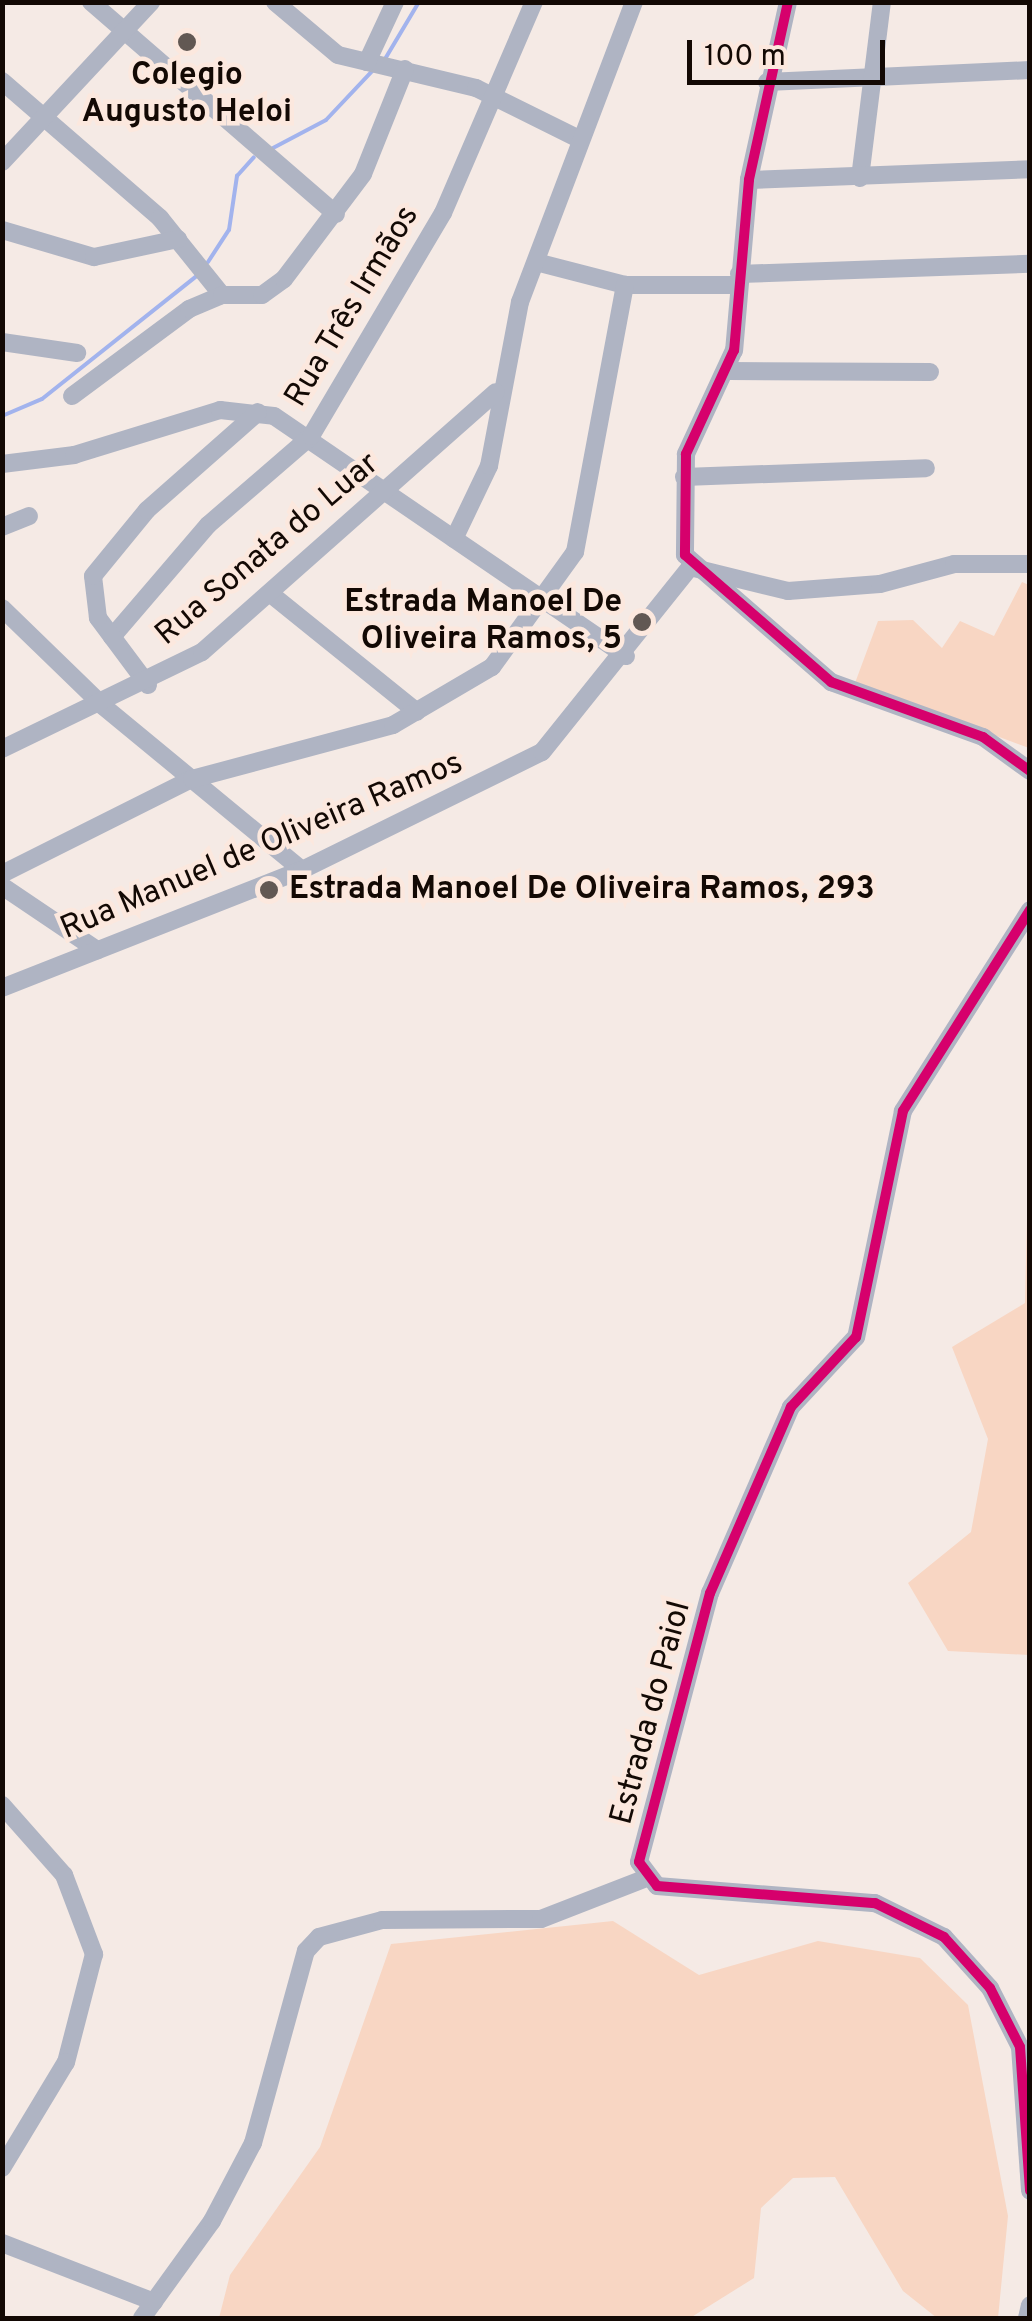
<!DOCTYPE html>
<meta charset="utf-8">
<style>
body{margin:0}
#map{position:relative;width:1032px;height:2321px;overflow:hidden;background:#f5eae5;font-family:Overpass,sans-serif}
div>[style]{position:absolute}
.green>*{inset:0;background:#f8d6c3}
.stream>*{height:4px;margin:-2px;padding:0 2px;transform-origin:2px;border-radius:2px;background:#a2b3ed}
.minor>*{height:18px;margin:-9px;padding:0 9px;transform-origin:9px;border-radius:9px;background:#afb4c3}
.cycleway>*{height:10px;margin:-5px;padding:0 5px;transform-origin:5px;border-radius:5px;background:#d6006c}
.dots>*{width:28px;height:28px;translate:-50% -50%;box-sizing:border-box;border:5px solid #fce8de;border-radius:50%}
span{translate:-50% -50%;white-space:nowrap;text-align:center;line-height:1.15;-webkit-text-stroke:9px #fce8de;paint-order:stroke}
.poi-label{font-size:32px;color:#130904;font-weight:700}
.right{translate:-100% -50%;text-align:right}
.left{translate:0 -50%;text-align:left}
.street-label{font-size:32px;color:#130904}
.frame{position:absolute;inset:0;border:5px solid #130904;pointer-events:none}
.scale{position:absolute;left:687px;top:40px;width:198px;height:45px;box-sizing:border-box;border:5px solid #130904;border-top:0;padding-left:12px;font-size:30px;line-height:35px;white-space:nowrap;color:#130904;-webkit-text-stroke:8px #fce8de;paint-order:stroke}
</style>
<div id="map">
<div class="green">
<div style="clip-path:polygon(1022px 582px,1029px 585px,1029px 748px,855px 683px,878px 621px,913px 620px,942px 648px,960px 621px,994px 636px)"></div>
<div style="clip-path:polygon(1029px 1133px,1029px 1655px,948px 1651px,908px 1583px,971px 1532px,988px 1439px,952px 1347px,1025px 1303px)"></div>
<div style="clip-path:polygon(613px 1921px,699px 1975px,818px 1941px,920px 1958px,968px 2005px,1008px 2216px,998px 2318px,937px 2318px,903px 2291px,835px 2177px,793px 2178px,761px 2208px,754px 2278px,690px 2318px,219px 2318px,230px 2275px,320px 2147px,391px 1944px)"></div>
</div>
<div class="stream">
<div style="left:385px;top:59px;width:66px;rotate:-59.2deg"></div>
<div style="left:273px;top:148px;width:60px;rotate:-27.8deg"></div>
<div style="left:326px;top:120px;width:70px;rotate:-46.7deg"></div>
<div style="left:208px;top:262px;width:38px;rotate:-57deg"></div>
<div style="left:229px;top:230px;width:55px;rotate:-81.6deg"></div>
<div style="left:237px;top:176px;width:25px;rotate:-48deg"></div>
<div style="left:2px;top:416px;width:43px;rotate:-23deg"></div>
<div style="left:42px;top:399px;width:201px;rotate:-38.5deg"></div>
</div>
<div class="minor">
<div style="left:91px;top:2px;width:324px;rotate:40.9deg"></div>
<div style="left:275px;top:2px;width:82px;rotate:40.1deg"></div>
<div style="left:338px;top:55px;width:142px;rotate:13.4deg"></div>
<div style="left:476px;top:88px;width:113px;rotate:26.3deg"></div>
<div style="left:788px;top:2px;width:182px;rotate:102.4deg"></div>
<div style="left:749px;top:180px;width:171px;rotate:95deg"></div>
<div style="left:734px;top:350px;width:115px;rotate:114.8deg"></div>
<div style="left:686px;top:454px;width:101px;rotate:90.6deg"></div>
<div style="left:685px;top:555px;width:194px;rotate:41deg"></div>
<div style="left:831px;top:682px;width:162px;rotate:19.9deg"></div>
<div style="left:983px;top:737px;width:58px;rotate:35.9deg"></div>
<div style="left:367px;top:62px;width:66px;rotate:-65deg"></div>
<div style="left:2px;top:81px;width:209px;rotate:40.9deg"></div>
<div style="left:160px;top:218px;width:99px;rotate:51.2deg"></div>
<div style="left:767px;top:82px;width:263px;rotate:-2.6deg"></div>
<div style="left:2px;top:162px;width:219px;rotate:-47deg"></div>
<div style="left:860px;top:178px;width:177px;rotate:-82.9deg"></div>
<div style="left:749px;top:180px;width:281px;rotate:-2.2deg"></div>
<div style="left:2px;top:230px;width:96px;rotate:16.4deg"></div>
<div style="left:94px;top:257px;width:86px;rotate:-12.1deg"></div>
<div style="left:536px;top:262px;width:92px;rotate:14.5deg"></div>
<div style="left:625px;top:285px;width:113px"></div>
<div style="left:739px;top:274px;width:291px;rotate:-2deg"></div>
<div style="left:2px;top:342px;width:76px;rotate:8.3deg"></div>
<div style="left:729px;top:371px;width:201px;rotate:0.3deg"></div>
<div style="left:72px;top:396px;width:146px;rotate:-36.6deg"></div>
<div style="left:189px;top:309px;width:36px;rotate:-23deg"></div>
<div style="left:222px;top:295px;width:40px"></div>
<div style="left:262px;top:295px;width:27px;rotate:-36deg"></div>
<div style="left:284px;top:279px;width:131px;rotate:-53deg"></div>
<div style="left:363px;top:174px;width:113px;rotate:-68.2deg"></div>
<div style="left:2px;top:464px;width:73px;rotate:-7.1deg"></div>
<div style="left:74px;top:455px;width:153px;rotate:-17.1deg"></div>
<div style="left:220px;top:410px;width:54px;rotate:6.3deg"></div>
<div style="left:274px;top:416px;width:426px;rotate:34.3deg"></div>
<div style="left:684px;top:477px;width:242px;rotate:-2.1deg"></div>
<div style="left:2px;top:527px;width:29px;rotate:-22deg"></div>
<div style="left:454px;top:539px;width:81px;rotate:-64.4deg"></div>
<div style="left:489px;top:466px;width:167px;rotate:-79.3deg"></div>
<div style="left:520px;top:302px;width:321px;rotate:-69.2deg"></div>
<div style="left:690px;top:567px;width:101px;rotate:13.8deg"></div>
<div style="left:788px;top:591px;width:92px;rotate:-4.4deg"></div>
<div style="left:880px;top:584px;width:77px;rotate:-15.1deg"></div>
<div style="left:954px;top:564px;width:76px"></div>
<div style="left:272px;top:595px;width:186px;rotate:38.9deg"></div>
<div style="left:2px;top:608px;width:141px;rotate:44.1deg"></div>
<div style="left:103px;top:706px;width:258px;rotate:39.5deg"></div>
<div style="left:112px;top:637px;width:148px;rotate:-49.4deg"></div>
<div style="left:208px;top:525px;width:136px;rotate:-40.8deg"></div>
<div style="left:311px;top:436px;width:259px;rotate:-59.4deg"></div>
<div style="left:443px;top:213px;width:230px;rotate:-66.7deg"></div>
<div style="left:148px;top:685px;width:84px;rotate:-126.7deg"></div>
<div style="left:98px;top:618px;width:42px;rotate:-96.8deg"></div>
<div style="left:93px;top:576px;width:85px;rotate:-50.7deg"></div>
<div style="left:147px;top:510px;width:148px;rotate:-41.4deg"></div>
<div style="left:2px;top:749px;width:222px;rotate:-25.9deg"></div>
<div style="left:202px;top:652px;width:392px;rotate:-41.5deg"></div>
<div style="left:2px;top:874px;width:212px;rotate:-26.6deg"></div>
<div style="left:192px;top:779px;width:208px;rotate:-15deg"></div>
<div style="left:393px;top:725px;width:115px;rotate:-30.4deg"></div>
<div style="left:492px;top:667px;width:142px;rotate:-54.2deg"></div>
<div style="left:575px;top:552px;width:272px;rotate:-79.4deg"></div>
<div style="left:2px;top:886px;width:115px;rotate:34deg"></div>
<div style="left:1030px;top:910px;width:238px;rotate:122.3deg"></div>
<div style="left:903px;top:1111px;width:231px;rotate:101.7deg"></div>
<div style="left:856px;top:1337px;width:96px;rotate:132.9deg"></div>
<div style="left:791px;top:1407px;width:203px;rotate:113.5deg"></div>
<div style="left:710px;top:1593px;width:278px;rotate:104.8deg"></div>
<div style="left:639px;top:1862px;width:30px;rotate:53deg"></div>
<div style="left:657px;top:1886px;width:219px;rotate:4.5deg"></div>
<div style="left:875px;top:1903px;width:77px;rotate:26.2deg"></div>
<div style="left:944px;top:1937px;width:69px;rotate:48deg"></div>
<div style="left:990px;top:1988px;width:66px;rotate:63deg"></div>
<div style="left:1020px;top:2047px;width:144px;rotate:86deg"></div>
<div style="left:2px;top:988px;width:322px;rotate:-21.5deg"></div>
<div style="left:302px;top:870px;width:267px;rotate:-26.2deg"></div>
<div style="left:542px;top:752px;width:237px;rotate:-51.3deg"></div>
<div style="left:2px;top:1805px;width:94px;rotate:48.5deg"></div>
<div style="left:64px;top:1875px;width:85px;rotate:69.2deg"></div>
<div style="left:94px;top:1954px;width:112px;rotate:104.5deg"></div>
<div style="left:66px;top:2062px;width:124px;rotate:121.1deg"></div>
<div style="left:2px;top:2243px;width:163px;rotate:21.2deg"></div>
<div style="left:142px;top:2318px;width:120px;rotate:-54.2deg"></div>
<div style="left:212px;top:2221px;width:88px;rotate:-62.3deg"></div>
<div style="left:253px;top:2143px;width:199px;rotate:-74.6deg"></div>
<div style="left:306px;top:1951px;width:19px;rotate:-47deg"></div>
<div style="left:319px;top:1937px;width:65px;rotate:-15.1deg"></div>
<div style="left:382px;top:1920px;width:159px;rotate:-0.4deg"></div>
<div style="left:541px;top:1919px;width:110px;rotate:-21.2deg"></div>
<div style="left:1027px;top:2318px;width:13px;rotate:-77deg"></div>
</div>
<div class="cycleway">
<div style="left:788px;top:2px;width:182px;rotate:102.4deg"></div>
<div style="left:749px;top:180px;width:171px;rotate:95deg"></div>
<div style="left:734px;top:350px;width:115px;rotate:114.8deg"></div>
<div style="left:686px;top:454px;width:101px;rotate:90.6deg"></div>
<div style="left:685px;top:555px;width:194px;rotate:41deg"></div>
<div style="left:831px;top:682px;width:162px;rotate:19.9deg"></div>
<div style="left:983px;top:737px;width:58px;rotate:35.9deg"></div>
<div style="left:1030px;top:910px;width:238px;rotate:122.3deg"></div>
<div style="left:903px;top:1111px;width:231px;rotate:101.7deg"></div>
<div style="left:856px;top:1337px;width:96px;rotate:132.9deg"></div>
<div style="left:791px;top:1407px;width:203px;rotate:113.5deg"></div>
<div style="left:710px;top:1593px;width:278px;rotate:104.8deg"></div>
<div style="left:639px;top:1862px;width:30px;rotate:53deg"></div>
<div style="left:657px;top:1886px;width:219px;rotate:4.5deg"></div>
<div style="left:875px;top:1903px;width:77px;rotate:26.2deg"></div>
<div style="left:944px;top:1937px;width:69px;rotate:48deg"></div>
<div style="left:990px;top:1988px;width:66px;rotate:63deg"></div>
<div style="left:1020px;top:2047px;width:144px;rotate:86deg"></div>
</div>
<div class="dots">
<div style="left:187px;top:42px;background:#625853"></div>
<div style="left:642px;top:622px;background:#625853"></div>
<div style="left:269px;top:890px;background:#625853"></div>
</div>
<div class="poi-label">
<span style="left:187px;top:95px">Colegio<br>Augusto Heloi</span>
<span class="right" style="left:622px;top:622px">Estrada Manoel De<br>Oliveira Ramos, 5</span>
<span class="left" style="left:289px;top:890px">Estrada Manoel De Oliveira Ramos, 293</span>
</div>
<div class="street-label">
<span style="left:353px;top:307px;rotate:-59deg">Rua Três Irmãos</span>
<span style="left:268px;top:550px;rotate:-40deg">Rua Sonata do Luar</span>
<span style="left:262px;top:847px;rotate:-23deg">Rua Manuel de Oliveira Ramos</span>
<span style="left:652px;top:1713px;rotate:-75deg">Estrada do Paiol</span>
</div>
<div class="frame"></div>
<div class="scale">100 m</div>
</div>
